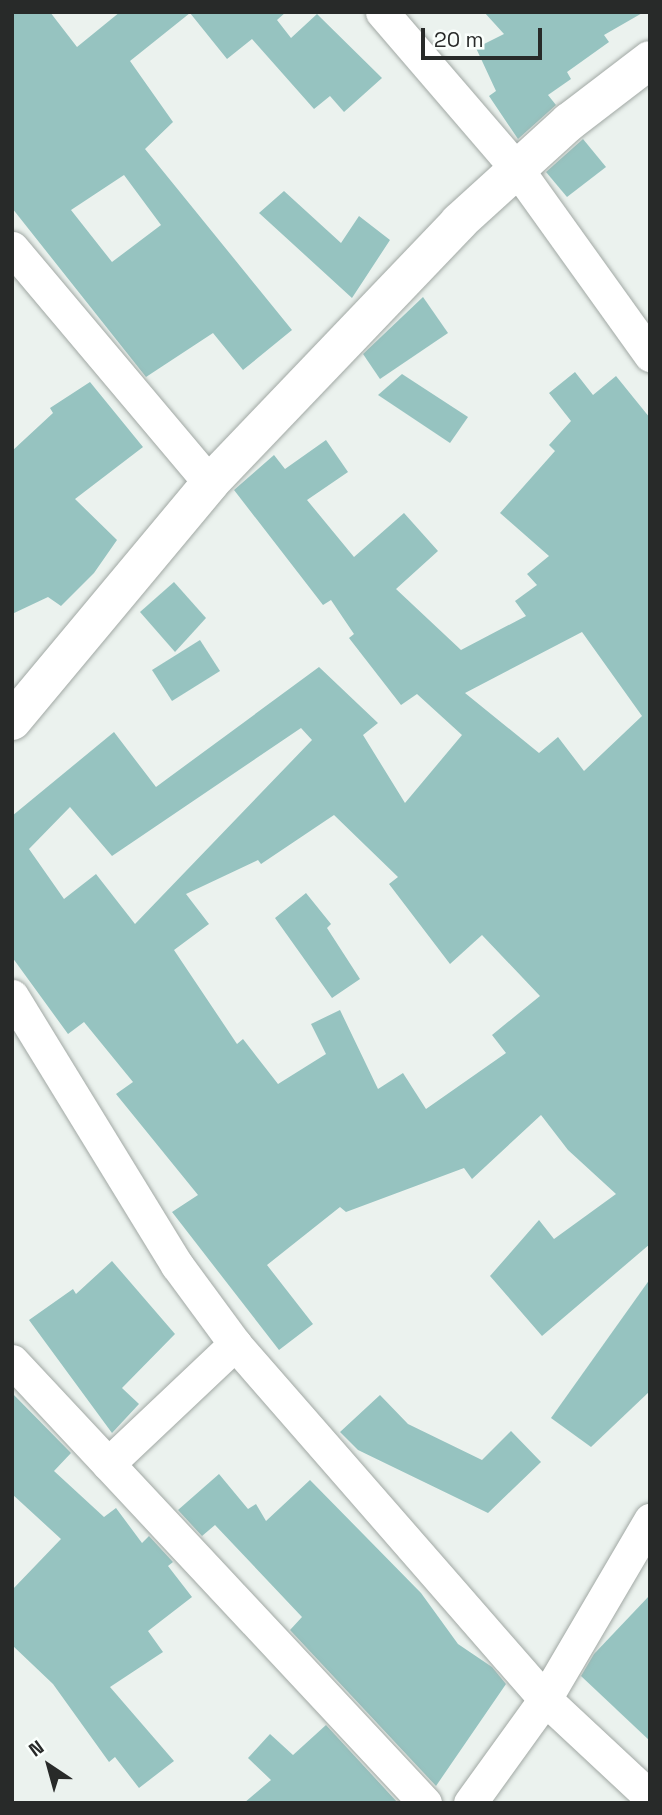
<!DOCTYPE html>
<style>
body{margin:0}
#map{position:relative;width:662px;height:1815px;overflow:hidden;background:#ebf2ee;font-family:"Space Grotesk",sans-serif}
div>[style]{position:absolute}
.building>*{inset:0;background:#96c3c0}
.roads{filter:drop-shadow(0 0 2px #a1a8a4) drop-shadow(0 0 2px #a1a8a4)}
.minor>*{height:33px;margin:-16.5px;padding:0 16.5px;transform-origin:16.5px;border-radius:16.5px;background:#fff}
.tertiary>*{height:38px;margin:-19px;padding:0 19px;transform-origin:19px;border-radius:19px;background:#fff}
span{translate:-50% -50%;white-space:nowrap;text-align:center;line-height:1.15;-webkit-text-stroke:5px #fafffc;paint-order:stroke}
.frame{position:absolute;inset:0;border:14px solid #282a29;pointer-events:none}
.north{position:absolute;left:14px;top:1731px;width:70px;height:70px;-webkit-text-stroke:5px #fafffc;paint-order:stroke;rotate:324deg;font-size:19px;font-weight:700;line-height:28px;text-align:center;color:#282a29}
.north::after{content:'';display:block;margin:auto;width:24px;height:32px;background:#282a29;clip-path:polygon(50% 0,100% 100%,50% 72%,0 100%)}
.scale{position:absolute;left:421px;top:28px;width:121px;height:32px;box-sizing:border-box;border:4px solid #282a29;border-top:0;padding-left:9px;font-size:21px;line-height:24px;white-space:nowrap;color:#282a29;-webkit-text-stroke:5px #fafffc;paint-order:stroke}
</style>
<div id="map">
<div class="building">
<div style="clip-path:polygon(evenodd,12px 12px,50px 12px,77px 47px,120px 12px,286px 12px,277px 20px,291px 38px,317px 14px,382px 78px,344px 112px,330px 96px,314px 109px,252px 39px,227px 59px,190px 13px,130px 61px,173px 122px,145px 149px,292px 330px,243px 370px,213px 333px,146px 377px,12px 208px,12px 12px,124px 175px,161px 225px,112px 262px,71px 210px,124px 175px)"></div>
<div style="clip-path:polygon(484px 12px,644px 12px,604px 35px,609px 42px,567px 72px,571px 79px,548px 95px,556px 105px,518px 139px,489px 96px,496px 91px,476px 48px,504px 34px)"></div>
<div style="clip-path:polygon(583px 139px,606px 167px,567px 197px,546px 172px)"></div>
<div style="clip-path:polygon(284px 191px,341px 243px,359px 216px,390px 240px,352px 298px,259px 213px)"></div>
<div style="clip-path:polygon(423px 297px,448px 333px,380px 379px,363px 354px)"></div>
<div style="clip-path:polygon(evenodd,575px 372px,593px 395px,616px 376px,650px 418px,650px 1244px,542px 1336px,490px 1276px,539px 1220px,554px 1239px,616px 1194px,568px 1150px,541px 1115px,472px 1179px,464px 1168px,346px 1212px,340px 1207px,267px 1265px,313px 1324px,279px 1350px,172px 1212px,198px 1195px,116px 1094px,133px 1082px,84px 1022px,68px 1034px,12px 957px,12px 816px,114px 732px,156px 787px,319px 667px,378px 723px,363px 735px,405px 803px,462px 735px,417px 694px,401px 705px,349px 638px,354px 634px,331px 600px,323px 605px,234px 490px,274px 455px,285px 469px,326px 440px,348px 472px,307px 500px,354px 557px,404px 513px,438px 551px,396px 589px,461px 650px,526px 616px,515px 601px,537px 585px,527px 574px,549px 556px,500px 513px,555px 451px,549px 445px,571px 421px,549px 393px,575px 372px,582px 632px,642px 716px,584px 771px,558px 737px,539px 753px,465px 693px,582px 632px,575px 372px,301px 728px,312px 740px,135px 924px,96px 874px,64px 899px,29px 849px,70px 807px,112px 856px,301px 728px,575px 372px,334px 815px,398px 877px,389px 884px,450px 964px,482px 935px,540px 996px,492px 1035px,506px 1053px,426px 1109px,403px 1073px,378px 1089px,340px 1010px,311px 1024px,326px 1054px,278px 1084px,243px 1039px,237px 1044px,174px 950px,209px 924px,186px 894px,258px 860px,261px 864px,334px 815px)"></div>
<div style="clip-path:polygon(402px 374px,468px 417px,450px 443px,378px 395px)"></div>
<div style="clip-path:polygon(90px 382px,143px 447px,75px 499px,117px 540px,94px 573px,61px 606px,48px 597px,12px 614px,12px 451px,53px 413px,50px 408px)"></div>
<div style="clip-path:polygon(174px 582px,206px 618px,175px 652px,140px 612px)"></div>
<div style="clip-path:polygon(200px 640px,220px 671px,172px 701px,152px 670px)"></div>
<div style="clip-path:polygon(306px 893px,331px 924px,327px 928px,360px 979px,332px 998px,275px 918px)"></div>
<div style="clip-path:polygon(112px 1261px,175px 1334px,122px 1388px,139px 1404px,112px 1433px,29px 1320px,73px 1289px,76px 1294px)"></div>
<div style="clip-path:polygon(650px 1279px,650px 1391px,591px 1447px,551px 1418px)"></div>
<div style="clip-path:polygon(12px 1393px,71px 1453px,54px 1471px,104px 1517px,116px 1508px,142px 1543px,149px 1536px,173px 1562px,168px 1566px,192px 1597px,148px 1631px,163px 1652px,110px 1687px,174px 1761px,139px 1788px,115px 1757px,109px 1762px,53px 1684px,12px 1645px,12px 1590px,61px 1539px,12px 1494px)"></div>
<div style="clip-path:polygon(380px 1395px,408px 1424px,482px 1460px,511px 1431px,541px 1462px,488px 1513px,358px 1450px,340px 1432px)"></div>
<div style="clip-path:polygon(219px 1474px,248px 1509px,256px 1504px,266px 1521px,310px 1480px,421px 1593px,458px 1644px,492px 1667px,506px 1684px,436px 1786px,290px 1630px,302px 1617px,215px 1525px,202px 1536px,178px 1510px)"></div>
<div style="clip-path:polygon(650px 1595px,650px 1741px,581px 1676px,594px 1654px)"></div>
<div style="clip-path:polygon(326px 1725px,398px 1803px,244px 1803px,271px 1780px,248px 1758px,270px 1734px,293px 1755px)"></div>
</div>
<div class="roads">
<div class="minor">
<div style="left:382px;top:12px;width:207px;rotate:49.3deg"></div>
<div style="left:517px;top:169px;width:229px;rotate:54.4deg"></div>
<div style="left:12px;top:248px;width:307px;rotate:49.9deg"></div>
<div style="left:12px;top:996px;width:316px;rotate:58.5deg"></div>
<div style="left:177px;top:1265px;width:98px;rotate:53.7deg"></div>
<div style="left:235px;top:1344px;width:471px;rotate:48.9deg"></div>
<div style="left:545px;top:1699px;width:144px;rotate:43deg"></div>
<div style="left:12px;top:1361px;width:605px;rotate:46.94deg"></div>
<div style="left:108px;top:1464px;width:175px;rotate:-43.4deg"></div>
<div style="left:470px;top:1803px;width:128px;rotate:-54.2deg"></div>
<div style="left:545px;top:1699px;width:208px;rotate:-59.6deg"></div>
</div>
<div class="tertiary">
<div style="left:12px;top:721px;width:310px;rotate:-50.2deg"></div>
<div style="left:210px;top:483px;width:361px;rotate:-46.3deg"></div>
<div style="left:459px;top:222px;width:149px;rotate:-42.3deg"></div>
<div style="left:569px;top:122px;width:102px;rotate:-37.4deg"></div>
</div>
</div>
<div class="frame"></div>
<div class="north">N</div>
<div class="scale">20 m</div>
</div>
